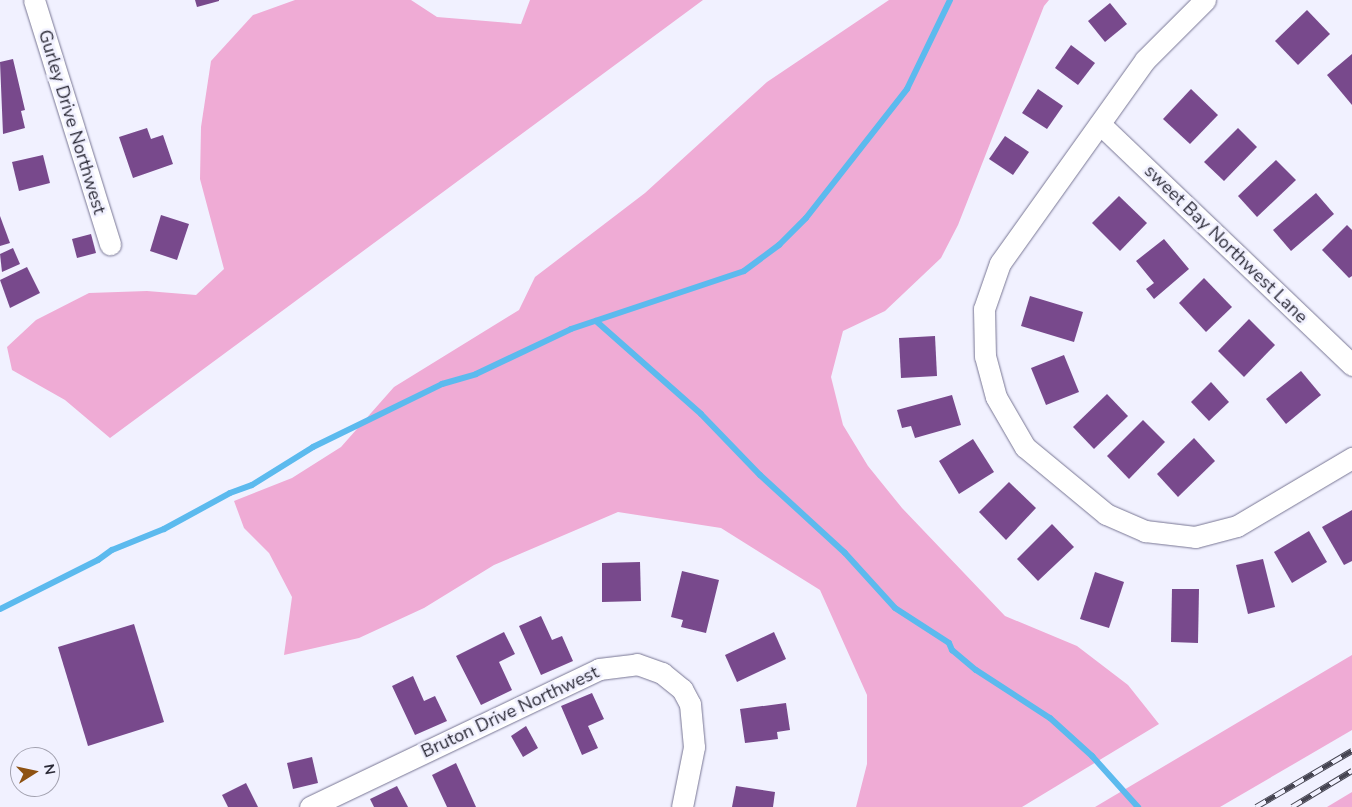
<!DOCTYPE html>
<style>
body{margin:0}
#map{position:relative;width:1352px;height:807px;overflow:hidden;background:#f1f1ff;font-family:"Nunito Sans",sans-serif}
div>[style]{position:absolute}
.green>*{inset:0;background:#efabd5}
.stream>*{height:6px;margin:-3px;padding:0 3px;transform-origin:3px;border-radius:3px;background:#5cbaee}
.building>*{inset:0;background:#78498c}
.roads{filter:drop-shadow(0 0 1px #787694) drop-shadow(0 0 1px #787694)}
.minor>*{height:21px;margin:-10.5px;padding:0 10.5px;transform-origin:10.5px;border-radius:10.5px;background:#fff}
.rail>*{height:5.5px;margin-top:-2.75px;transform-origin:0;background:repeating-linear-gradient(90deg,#f1f1ff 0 11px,#454451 0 22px);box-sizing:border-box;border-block:1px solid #454451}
span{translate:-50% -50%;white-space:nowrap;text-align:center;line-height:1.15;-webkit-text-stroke:5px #f1f1ff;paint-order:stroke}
.street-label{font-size:18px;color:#2b2a37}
.north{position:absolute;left:10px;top:747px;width:50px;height:50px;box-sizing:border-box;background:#f1f1ff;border:1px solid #a2a1af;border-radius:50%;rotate:80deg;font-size:14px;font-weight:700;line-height:20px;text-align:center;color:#2b2a37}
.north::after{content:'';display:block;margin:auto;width:18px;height:22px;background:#8e5212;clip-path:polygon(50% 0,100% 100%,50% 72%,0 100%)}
</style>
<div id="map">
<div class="green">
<div style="clip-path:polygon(295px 0,411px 0,437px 17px,521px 24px,530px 0,703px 0,110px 438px,65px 400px,12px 370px,7px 347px,36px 320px,89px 293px,147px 291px,196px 295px,224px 269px,200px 179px,201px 127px,211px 61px,253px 15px)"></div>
<div style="clip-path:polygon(889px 0,1049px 0,1044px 6px,958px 225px,941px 258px,885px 311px,843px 331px,831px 377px,843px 425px,868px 466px,902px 508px,1005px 616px,1077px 646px,1128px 685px,1159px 724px,1022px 807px,856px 807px,867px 764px,867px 695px,820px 590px,721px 528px,618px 512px,494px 565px,424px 608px,359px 638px,284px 655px,292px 597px,269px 553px,244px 528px,234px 501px,292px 478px,341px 447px,394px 387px,519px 310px,535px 277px,645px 193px,767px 82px)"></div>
<div style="clip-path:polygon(1352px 655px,1352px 730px,1220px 807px,1095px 807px)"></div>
<div style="clip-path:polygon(1352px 792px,1352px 807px,1327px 807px)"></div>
</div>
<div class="stream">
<div style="left:596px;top:321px;width:140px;rotate:41.5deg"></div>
<div style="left:701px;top:414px;width:85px;rotate:46deg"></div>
<div style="left:760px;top:475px;width:115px;rotate:42.5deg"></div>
<div style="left:845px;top:553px;width:74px;rotate:47.7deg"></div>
<div style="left:895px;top:608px;width:64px;rotate:32.9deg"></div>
<div style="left:949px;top:643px;width:8px;rotate:67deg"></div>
<div style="left:952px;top:650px;width:31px;rotate:40deg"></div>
<div style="left:976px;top:670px;width:88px;rotate:33deg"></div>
<div style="left:1050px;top:718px;width:57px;rotate:42.1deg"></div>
<div style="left:1092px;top:756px;width:69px;rotate:48deg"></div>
<div style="left:0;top:609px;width:110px;rotate:-26.6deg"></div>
<div style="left:98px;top:560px;width:17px;rotate:-36deg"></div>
<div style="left:112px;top:550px;width:56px;rotate:-22deg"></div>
<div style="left:164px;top:529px;width:75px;rotate:-28.6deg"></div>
<div style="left:230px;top:493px;width:23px;rotate:-20deg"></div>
<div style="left:252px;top:485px;width:72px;rotate:-31.9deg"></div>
<div style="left:313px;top:447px;width:144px;rotate:-26deg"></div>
<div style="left:442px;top:384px;width:35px;rotate:-16deg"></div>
<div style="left:476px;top:374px;width:105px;rotate:-25.3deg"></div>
<div style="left:571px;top:329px;width:182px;rotate:-18.5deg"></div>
<div style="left:744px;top:271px;width:44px;rotate:-36.6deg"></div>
<div style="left:779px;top:245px;width:38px;rotate:-45deg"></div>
<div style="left:806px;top:218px;width:164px;rotate:-51.9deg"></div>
<div style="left:907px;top:89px;width:99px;rotate:-64.2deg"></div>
</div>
<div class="building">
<div style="clip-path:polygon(195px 0,219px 0,219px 1px,197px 7px)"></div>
<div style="clip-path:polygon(1110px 3px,1127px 24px,1105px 42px,1088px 21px)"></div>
<div style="clip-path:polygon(1307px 10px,1330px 34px,1298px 65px,1275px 41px)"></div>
<div style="clip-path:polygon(1071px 45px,1095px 63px,1078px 85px,1055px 68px)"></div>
<div style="clip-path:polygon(1352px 54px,1352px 105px,1327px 75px)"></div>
<div style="clip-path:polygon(13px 59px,25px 110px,21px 111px,25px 128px,3px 134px,0 62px)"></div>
<div style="clip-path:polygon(1038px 89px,1063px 106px,1047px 129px,1022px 113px)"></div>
<div style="clip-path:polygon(1191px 89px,1218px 115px,1190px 144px,1163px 119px)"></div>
<div style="clip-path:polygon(147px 128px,151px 139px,163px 135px,173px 164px,133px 178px,119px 137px)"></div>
<div style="clip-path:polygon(1238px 128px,1257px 147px,1224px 181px,1204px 162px)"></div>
<div style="clip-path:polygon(1005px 136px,1029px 152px,1013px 175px,989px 159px)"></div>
<div style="clip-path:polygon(43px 155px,50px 183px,19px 191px,12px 162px)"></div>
<div style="clip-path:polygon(1276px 160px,1296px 180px,1257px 217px,1238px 196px)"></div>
<div style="clip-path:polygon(1316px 193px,1334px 214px,1291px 251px,1273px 230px)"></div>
<div style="clip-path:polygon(1119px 196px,1147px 223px,1120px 251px,1092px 223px)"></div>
<div style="clip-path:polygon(161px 215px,189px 224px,177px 260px,150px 251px)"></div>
<div style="clip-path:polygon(0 216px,10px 243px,0 246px)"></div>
<div style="clip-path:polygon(1347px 225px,1352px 230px,1352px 276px,1349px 278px,1322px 250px)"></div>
<div style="clip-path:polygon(91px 234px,96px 253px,77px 258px,72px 239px)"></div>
<div style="clip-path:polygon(1164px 239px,1189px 269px,1154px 299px,1146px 289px,1154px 283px,1136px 261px)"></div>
<div style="clip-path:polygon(13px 248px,20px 264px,2px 272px,0 254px)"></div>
<div style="clip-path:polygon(27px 267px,40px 293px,10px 308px,0 280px)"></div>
<div style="clip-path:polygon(1204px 278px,1232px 307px,1206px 332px,1179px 303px)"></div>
<div style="clip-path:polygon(1030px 296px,1083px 312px,1074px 342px,1021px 326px)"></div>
<div style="clip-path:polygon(1249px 319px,1275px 345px,1244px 377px,1218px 351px)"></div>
<div style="clip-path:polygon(935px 336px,937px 376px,901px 378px,899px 338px)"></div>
<div style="clip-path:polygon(1064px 355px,1079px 392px,1046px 405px,1031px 368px)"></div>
<div style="clip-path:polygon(1301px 371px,1321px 395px,1286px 424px,1266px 399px)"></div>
<div style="clip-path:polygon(1211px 382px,1229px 402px,1209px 421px,1191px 402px)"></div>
<div style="clip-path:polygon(1107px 394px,1128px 416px,1094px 449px,1073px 427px)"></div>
<div style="clip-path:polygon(952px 395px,961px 425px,915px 438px,911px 426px,902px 428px,897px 410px)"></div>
<div style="clip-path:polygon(1143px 420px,1165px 442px,1129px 479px,1107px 456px)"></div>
<div style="clip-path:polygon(1194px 438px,1215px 461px,1178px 497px,1157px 474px)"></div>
<div style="clip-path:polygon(973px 439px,994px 472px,959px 494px,939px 461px)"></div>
<div style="clip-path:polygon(1009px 482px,1036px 508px,1006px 540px,979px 512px)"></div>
<div style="clip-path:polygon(1352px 510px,1352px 561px,1344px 565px,1322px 527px)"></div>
<div style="clip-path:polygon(1052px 524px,1074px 547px,1038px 581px,1017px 559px)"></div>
<div style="clip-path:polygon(1309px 531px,1327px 562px,1292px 583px,1274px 552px)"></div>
<div style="clip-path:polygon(1263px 559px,1275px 607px,1248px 614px,1236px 565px)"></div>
<div style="clip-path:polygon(640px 562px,641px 601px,602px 602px,602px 563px)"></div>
<div style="clip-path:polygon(682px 571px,719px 580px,706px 633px,681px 627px,683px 620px,671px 617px)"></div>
<div style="clip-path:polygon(1095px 572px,1124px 582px,1109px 628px,1080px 619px)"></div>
<div style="clip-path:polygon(1172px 589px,1199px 589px,1198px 643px,1171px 642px)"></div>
<div style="clip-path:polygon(541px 616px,552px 640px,562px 636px,573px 661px,541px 675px,519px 626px)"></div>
<div style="clip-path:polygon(134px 624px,164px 722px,88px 746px,58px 647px)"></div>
<div style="clip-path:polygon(504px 632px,515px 654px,499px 662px,512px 690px,481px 705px,456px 656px)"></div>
<div style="clip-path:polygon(774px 632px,786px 659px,737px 682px,725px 655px)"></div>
<div style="clip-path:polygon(413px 676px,424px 701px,435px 696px,447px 721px,415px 735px,392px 686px)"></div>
<div style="clip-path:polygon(592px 693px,604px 719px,588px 726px,598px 748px,582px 755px,561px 706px)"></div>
<div style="clip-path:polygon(786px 703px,790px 730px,777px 732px,778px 739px,745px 743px,740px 709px)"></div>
<div style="clip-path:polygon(526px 726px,538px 748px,523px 757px,511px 736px)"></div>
<div style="clip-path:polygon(312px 757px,318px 783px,293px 789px,287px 763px)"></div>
<div style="clip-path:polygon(456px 763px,476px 807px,447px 807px,432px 775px)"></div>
<div style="clip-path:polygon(246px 783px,258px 807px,228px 807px,222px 795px)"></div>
<div style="clip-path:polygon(397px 786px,408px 807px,374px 807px,370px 799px)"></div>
<div style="clip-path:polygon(736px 786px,775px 792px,773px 807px,732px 807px)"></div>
</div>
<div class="roads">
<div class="minor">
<div style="left:34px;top:0;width:256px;rotate:72.7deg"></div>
<div style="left:1205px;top:0;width:85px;rotate:135deg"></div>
<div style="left:1145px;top:60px;width:249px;rotate:125.5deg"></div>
<div style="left:1000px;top:263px;width:49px;rotate:109.2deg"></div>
<div style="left:984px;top:309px;width:47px;rotate:88.8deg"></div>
<div style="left:985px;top:356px;width:42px;rotate:75deg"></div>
<div style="left:996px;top:397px;width:58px;rotate:59.9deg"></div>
<div style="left:1025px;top:447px;width:105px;rotate:39.6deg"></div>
<div style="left:1106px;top:514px;width:43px;rotate:23.6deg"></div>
<div style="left:1145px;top:531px;width:50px;rotate:6.8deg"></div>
<div style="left:1195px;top:537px;width:43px;rotate:-14.7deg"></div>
<div style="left:1237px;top:526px;width:134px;rotate:-30.6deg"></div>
<div style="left:1100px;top:124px;width:349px;rotate:43.7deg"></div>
<div style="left:310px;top:807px;width:320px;rotate:-25.5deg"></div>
<div style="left:599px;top:669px;width:38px;rotate:-7deg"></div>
<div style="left:637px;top:664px;width:27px;rotate:20deg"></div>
<div style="left:662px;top:673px;width:26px;rotate:39deg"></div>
<div style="left:682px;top:689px;width:17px;rotate:62deg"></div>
<div style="left:690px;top:704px;width:43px;rotate:84.7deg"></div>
<div style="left:694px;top:747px;width:61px;rotate:101.3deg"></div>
</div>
</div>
<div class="rail">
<div style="left:1256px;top:807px;width:111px;rotate:-30.3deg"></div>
<div style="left:1292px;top:807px;width:70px;rotate:-31deg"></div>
</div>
<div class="street-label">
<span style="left:72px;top:122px;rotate:73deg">Gurley Drive Northwest</span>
<span style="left:1226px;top:244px;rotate:44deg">sweet Bay Northwest Lane</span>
<span style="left:510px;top:712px;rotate:-25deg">Bruton Drive Northwest</span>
</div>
<div class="north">N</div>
</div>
